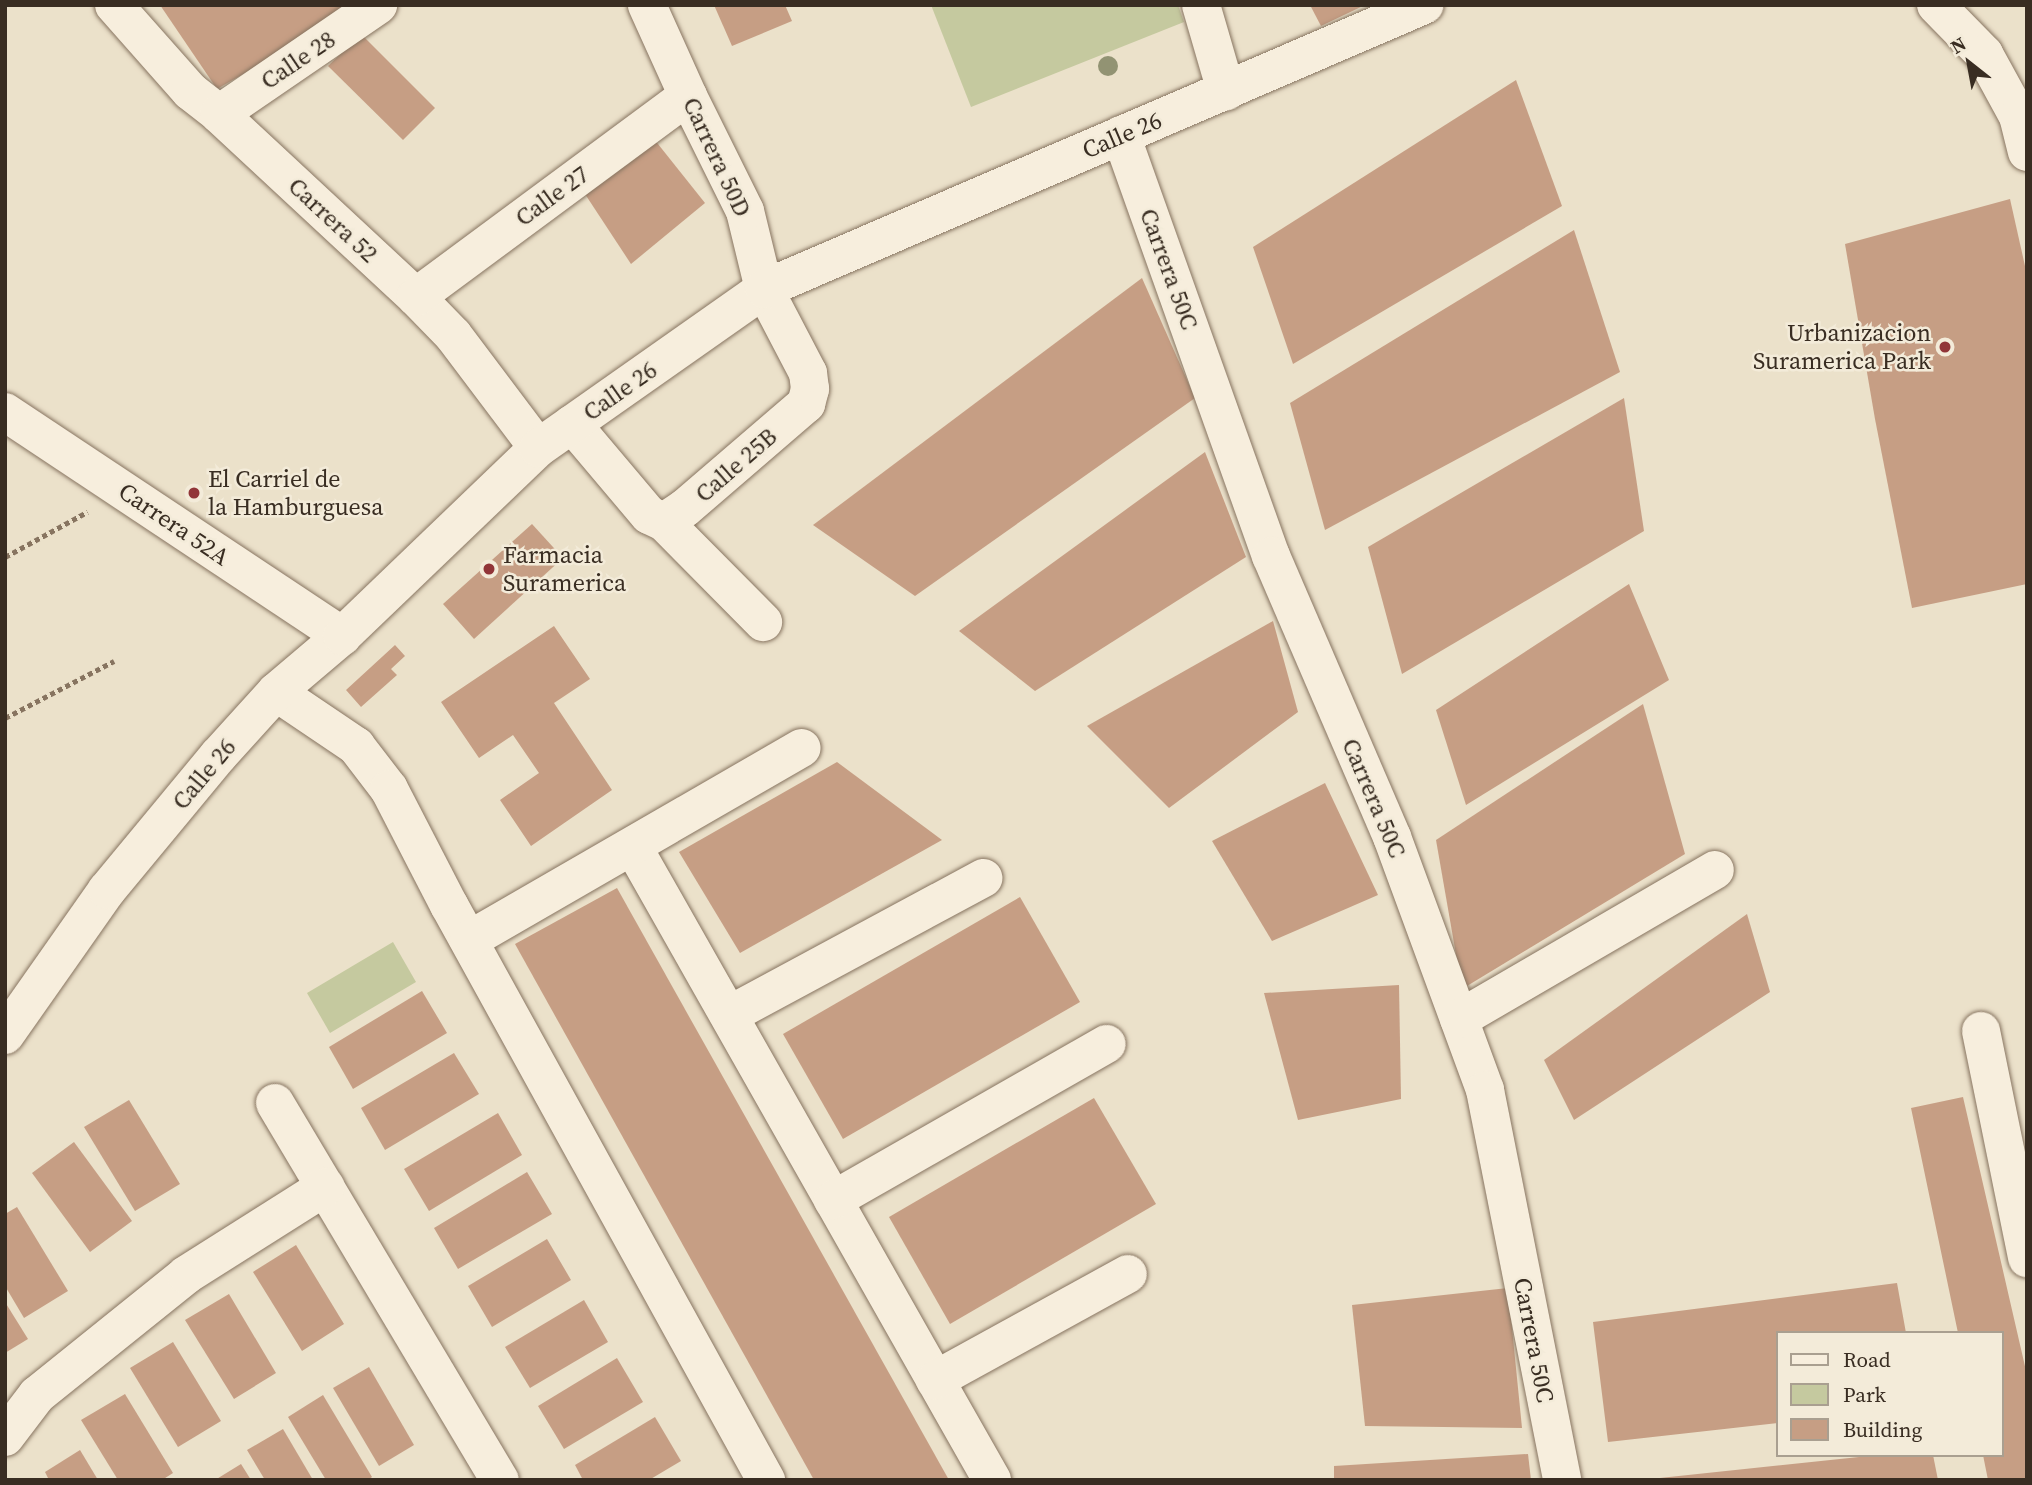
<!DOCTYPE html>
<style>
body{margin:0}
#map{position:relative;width:2032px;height:1485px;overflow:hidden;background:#ebe1ca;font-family:"Source Serif 4",serif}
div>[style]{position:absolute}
.green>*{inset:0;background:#c5c99f}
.building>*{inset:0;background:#c69e84}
.path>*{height:4.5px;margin-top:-2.25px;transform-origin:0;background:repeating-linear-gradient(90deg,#877460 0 5px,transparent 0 8.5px)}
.roads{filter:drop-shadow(0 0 2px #877460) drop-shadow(0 0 2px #877460)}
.minor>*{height:38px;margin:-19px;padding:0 19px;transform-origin:19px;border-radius:19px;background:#f7eedd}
.trees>*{width:20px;height:20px;margin:-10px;border-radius:50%;background:#929373}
.dots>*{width:19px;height:19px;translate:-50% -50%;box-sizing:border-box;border:4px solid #f3ebd9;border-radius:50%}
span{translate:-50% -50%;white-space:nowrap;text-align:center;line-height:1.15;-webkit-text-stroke:5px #f3ebd9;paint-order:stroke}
.street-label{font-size:24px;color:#392d22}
.poi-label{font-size:24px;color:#392d22}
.right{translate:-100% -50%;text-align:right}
.left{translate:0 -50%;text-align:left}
.frame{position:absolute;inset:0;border:7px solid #392d22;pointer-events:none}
.legend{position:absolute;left:1776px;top:1331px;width:228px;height:126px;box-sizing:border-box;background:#f3ebd9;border:2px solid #a99f90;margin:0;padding:9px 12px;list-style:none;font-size:21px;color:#392d22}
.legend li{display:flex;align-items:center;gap:14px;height:35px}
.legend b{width:35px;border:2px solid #a99f90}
.north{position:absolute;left:1934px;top:28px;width:70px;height:70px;-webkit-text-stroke:5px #f3ebd9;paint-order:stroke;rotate:329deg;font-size:19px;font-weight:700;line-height:28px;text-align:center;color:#392d22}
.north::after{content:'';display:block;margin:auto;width:24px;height:32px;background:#392d22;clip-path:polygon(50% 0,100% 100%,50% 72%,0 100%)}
</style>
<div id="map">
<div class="green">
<div style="clip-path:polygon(931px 5px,1178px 5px,1184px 22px,971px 107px)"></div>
<div style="clip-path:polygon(393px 942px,416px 982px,330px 1033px,307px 993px)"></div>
</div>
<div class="building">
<div style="clip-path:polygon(160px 5px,356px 5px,358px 9px,217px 89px)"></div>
<div style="clip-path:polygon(714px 5px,785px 5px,792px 21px,732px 46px)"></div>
<div style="clip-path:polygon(1310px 5px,1365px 5px,1321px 26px)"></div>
<div style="clip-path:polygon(361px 34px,435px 108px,403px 140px,328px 66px)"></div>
<div style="clip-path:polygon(1516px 80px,1562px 206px,1293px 364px,1253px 247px)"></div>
<div style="clip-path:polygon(654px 139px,705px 203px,631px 264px,583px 191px)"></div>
<div style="clip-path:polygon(2010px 199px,2027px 275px,2027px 584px,1912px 608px,1875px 419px,1845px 244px)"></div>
<div style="clip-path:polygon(1574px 230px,1620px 372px,1325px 530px,1290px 403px)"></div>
<div style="clip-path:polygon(1142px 278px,1195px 398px,915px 596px,813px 525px)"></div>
<div style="clip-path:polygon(1624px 398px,1644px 531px,1402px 674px,1368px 547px)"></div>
<div style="clip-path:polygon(1205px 452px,1246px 557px,1035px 691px,959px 631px)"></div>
<div style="clip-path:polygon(532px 524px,563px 558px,474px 639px,443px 604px)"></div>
<div style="clip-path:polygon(1629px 584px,1669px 680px,1466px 805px,1436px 710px)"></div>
<div style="clip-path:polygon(1273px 621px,1298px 712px,1169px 808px,1087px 726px)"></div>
<div style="clip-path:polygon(554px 626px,590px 679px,554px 703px,612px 790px,531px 846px,500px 800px,539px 773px,513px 735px,479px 758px,441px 702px)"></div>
<div style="clip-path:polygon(395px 645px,405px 656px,391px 669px,397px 675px,361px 707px,346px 690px)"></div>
<div style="clip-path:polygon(1643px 704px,1685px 854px,1462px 989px,1436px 840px)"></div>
<div style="clip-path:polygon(837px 762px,942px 840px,740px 953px,679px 852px)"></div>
<div style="clip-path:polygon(1325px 783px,1378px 895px,1272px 941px,1212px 841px)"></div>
<div style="clip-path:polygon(617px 888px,949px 1480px,814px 1480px,515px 944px)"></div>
<div style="clip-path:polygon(1020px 897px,1080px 1002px,843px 1139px,783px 1034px)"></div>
<div style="clip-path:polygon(1747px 914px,1770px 992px,1574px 1120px,1544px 1060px)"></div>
<div style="clip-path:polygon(1399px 985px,1401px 1099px,1298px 1120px,1264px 993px)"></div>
<div style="clip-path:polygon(422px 991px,447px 1033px,353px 1089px,329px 1047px)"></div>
<div style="clip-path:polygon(454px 1053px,479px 1094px,385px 1150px,361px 1108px)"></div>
<div style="clip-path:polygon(1963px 1097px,2027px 1375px,2027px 1480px,1988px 1480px,1983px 1455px,2002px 1455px,2002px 1333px,1958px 1333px,1911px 1108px)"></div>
<div style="clip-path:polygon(1094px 1098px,1156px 1204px,950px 1324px,889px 1217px)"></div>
<div style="clip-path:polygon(129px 1100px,180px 1184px,135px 1211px,84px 1127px)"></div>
<div style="clip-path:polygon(498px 1113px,522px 1155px,429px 1211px,404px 1169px)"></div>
<div style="clip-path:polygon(74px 1142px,132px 1221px,90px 1252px,32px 1173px)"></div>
<div style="clip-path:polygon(527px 1172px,552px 1214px,458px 1269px,434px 1228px)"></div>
<div style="clip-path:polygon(17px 1207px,68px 1291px,24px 1318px,5px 1286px,5px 1214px)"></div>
<div style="clip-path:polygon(547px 1239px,571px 1280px,492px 1327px,468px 1286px)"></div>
<div style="clip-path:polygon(296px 1245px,344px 1324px,302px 1351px,253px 1272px)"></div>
<div style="clip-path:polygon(1897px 1283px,1906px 1333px,1778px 1333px,1778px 1423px,1608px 1442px,1593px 1322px)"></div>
<div style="clip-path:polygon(1508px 1288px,1522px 1428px,1365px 1426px,1352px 1305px)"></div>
<div style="clip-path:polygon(229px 1294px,276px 1373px,234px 1399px,185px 1320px)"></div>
<div style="clip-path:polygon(584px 1300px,608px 1342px,530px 1388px,505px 1347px)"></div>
<div style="clip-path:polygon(5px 1302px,28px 1339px,5px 1353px)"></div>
<div style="clip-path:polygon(173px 1342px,221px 1421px,178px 1447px,130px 1368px)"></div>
<div style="clip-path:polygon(617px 1358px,643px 1402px,564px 1449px,538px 1406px)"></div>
<div style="clip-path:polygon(369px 1367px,414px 1445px,379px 1466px,333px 1388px)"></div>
<div style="clip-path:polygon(125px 1394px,173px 1473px,162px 1480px,118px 1480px,81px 1420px)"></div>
<div style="clip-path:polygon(323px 1395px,372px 1477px,368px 1480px,326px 1480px,288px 1417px)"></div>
<div style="clip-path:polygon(655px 1417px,681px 1461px,649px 1480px,583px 1480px,575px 1465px)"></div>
<div style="clip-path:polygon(283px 1429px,313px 1480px,265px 1480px,247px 1450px)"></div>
<div style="clip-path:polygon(80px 1450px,98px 1480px,49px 1480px,45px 1472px)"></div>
<div style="clip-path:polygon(1528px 1454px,1531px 1480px,1334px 1480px,1334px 1466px)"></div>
<div style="clip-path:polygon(1878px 1455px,1933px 1455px,1938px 1480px,1641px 1480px)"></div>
<div style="clip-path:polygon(241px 1464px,251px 1480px,215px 1480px)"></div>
</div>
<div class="path">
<div style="left:5px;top:557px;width:94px;rotate:-28.8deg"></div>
<div style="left:5px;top:718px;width:123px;rotate:-27.6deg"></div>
</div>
<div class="roads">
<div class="minor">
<div style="left:114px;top:5px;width:115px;rotate:48.5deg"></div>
<div style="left:190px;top:91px;width:37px;rotate:38deg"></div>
<div style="left:219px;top:114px;width:269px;rotate:42.9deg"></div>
<div style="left:416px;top:297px;width:53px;rotate:45.8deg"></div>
<div style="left:453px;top:335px;width:141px;rotate:53deg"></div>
<div style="left:1201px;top:5px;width:90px;rotate:73.8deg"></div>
<div style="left:1936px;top:5px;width:69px;rotate:45.6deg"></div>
<div style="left:1984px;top:54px;width:71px;rotate:61.3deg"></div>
<div style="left:2018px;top:116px;width:37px;rotate:76deg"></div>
<div style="left:219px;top:114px;width:193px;rotate:-34.4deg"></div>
<div style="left:1121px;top:135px;width:447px;rotate:70.4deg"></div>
<div style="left:1271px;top:556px;width:306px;rotate:66.7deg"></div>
<div style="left:1392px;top:837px;width:270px;rotate:69.8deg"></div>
<div style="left:1485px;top:1090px;width:398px;rotate:78.8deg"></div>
<div style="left:416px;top:297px;width:338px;rotate:-36.5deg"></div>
<div style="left:5px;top:412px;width:405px;rotate:33.6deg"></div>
<div style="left:572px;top:424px;width:119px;rotate:49.8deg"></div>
<div style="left:649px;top:515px;width:17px;rotate:25deg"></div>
<div style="left:664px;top:522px;width:25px;rotate:-34deg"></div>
<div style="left:685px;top:508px;width:160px;rotate:-40.7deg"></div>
<div style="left:806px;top:404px;width:16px;rotate:-75deg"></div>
<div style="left:810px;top:389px;width:16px;rotate:-97deg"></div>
<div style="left:808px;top:373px;width:95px;rotate:-117.6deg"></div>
<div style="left:764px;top:289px;width:80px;rotate:-103.7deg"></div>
<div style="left:745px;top:211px;width:128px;rotate:-116.4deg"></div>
<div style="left:688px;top:96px;width:100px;rotate:-114.3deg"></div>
<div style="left:664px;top:522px;width:141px;rotate:45.3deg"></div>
<div style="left:276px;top:692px;width:97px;rotate:34deg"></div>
<div style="left:356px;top:746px;width:54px;rotate:52.5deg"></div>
<div style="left:389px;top:789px;width:131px;rotate:62.7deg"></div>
<div style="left:449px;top:905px;width:657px;rotate:61.13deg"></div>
<div style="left:633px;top:847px;width:728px;rotate:60.44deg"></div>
<div style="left:469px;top:940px;width:384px;rotate:-30deg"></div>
<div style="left:729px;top:1015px;width:289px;rotate:-28.3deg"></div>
<div style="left:1459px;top:1019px;width:296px;rotate:-30.2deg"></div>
<div style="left:1981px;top:1031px;width:232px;rotate:78.5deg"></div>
<div style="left:5px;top:1035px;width:177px;rotate:-54.9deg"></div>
<div style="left:107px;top:890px;width:174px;rotate:-50.4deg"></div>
<div style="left:218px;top:756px;width:86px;rotate:-47.8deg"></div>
<div style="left:276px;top:692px;width:87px;rotate:-40.3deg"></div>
<div style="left:342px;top:636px;width:272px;rotate:-43.8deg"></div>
<div style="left:538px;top:448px;width:276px;rotate:-35.1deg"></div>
<div style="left:764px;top:289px;width:719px;rotate:-23.28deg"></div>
<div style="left:275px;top:1103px;width:439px;rotate:59.2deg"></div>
<div style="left:833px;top:1200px;width:315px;rotate:-29.7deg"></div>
<div style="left:935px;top:1380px;width:220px;rotate:-28.8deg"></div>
<div style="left:5px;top:1437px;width:53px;rotate:-52.7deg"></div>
<div style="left:37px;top:1395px;width:191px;rotate:-38.8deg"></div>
<div style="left:186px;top:1275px;width:165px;rotate:-32.3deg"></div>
</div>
</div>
<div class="trees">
<div style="left:1108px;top:66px"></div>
</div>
<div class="dots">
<div style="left:1945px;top:347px;background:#913538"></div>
<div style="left:194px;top:493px;background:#913538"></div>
<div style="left:489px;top:569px;background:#913538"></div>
</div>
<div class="street-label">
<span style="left:298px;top:60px;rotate:-34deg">Calle 28</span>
<span style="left:1122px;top:135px;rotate:-23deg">Calle 26</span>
<span style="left:717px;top:157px;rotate:65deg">Carrera 50D</span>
<span style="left:552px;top:196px;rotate:-36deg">Calle 27</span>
<span style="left:333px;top:220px;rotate:43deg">Carrera 52</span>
<span style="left:1169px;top:269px;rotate:70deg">Carrera 50C</span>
<span style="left:620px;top:391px;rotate:-35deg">Calle 26</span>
<span style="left:736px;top:465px;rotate:-41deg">Calle 25B</span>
<span style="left:174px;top:524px;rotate:34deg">Carrera 52A</span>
<span style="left:204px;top:774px;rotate:-50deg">Calle 26</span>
<span style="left:1374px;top:798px;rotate:67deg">Carrera 50C</span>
<span style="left:1534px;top:1340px;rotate:79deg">Carrera 50C</span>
</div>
<div class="poi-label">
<span class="right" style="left:1931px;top:347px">Urbanizacion<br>Suramerica Park</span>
<span class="left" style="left:208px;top:493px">El Carriel de<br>la Hamburguesa</span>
<span class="left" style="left:503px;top:569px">Farmacia<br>Suramerica</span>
</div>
<div class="frame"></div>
<ul class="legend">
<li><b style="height:9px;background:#f7eedd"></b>Road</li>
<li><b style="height:19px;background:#c5c99f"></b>Park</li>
<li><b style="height:19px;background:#c69e84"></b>Building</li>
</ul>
<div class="north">N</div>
</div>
